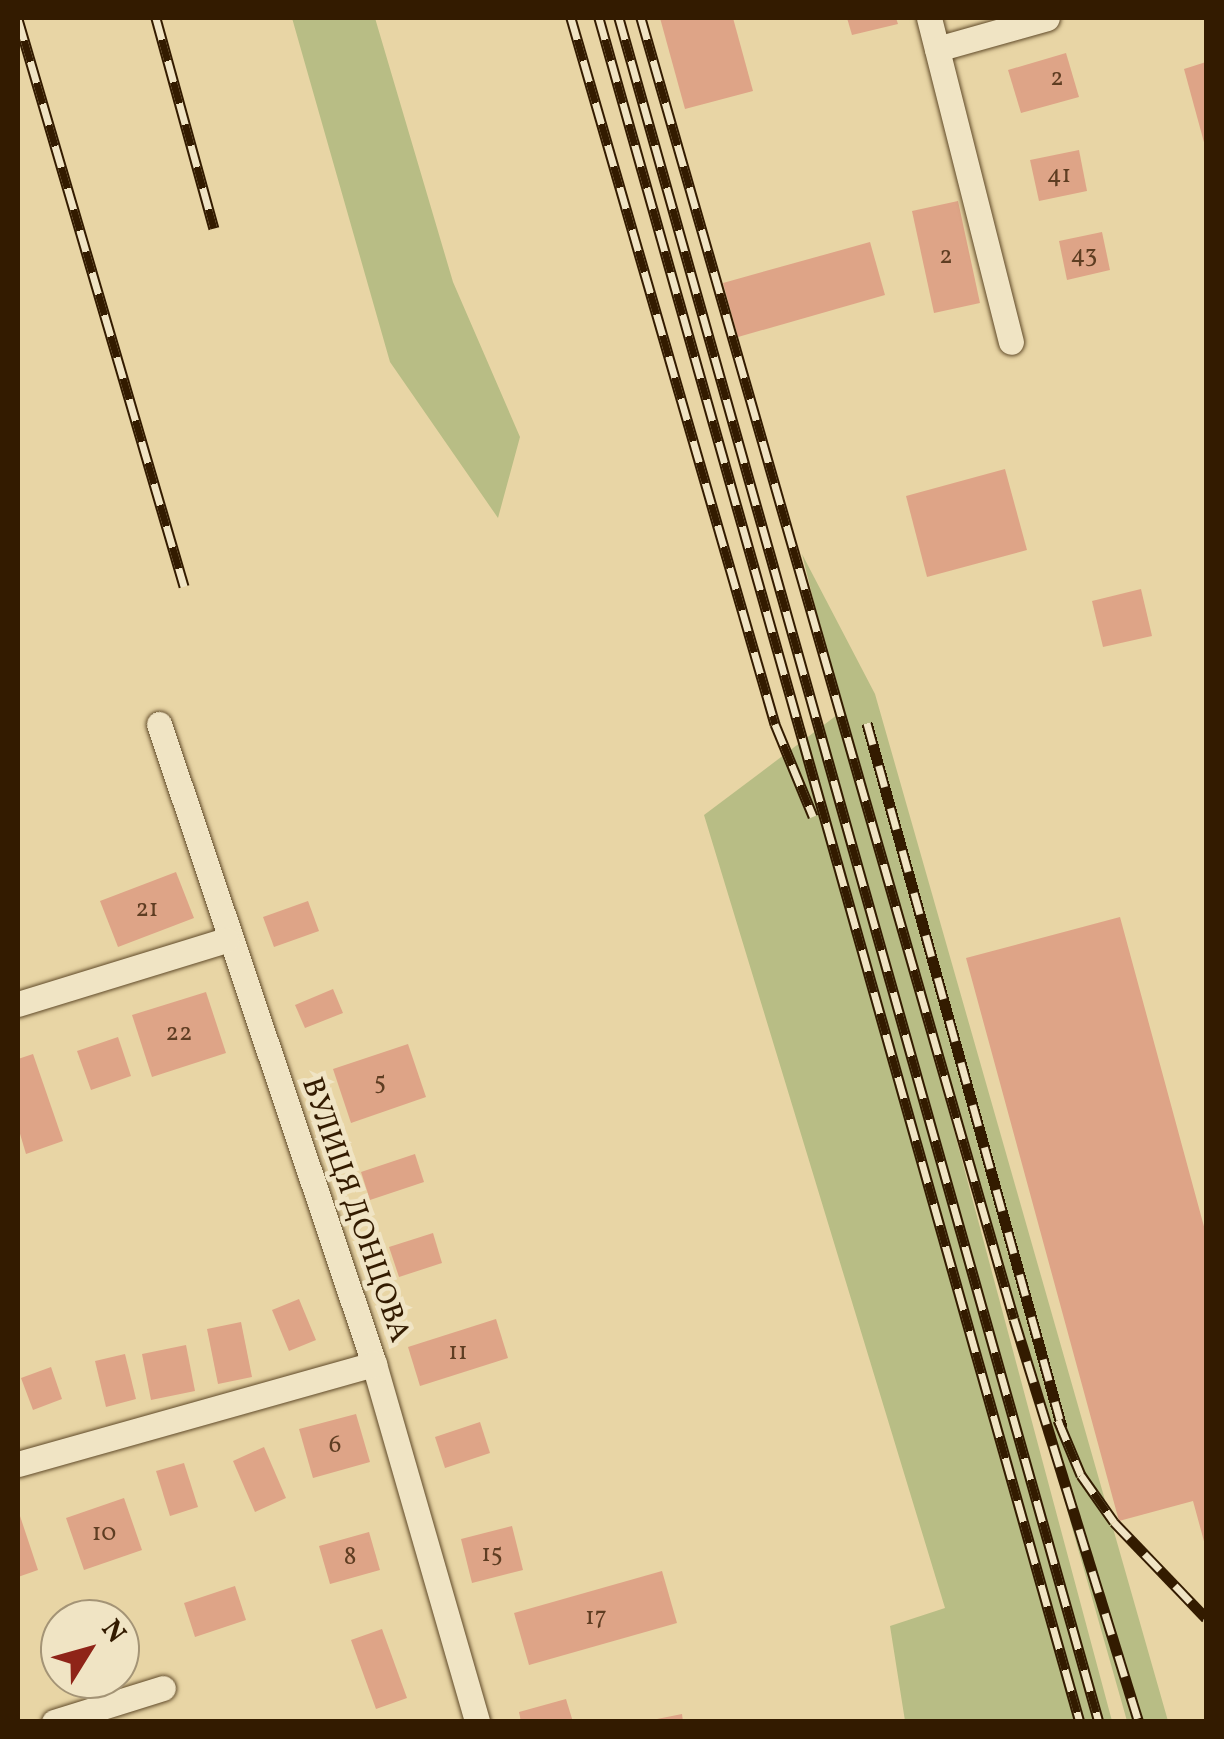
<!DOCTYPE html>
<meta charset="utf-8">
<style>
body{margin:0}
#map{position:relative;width:1224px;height:1739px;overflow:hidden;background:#e8d5a5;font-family:Vollkorn,serif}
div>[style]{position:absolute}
.green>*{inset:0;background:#b8bd85}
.building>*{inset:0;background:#dea487}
.roads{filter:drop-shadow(0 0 2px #604a29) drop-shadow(0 0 2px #604a29)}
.street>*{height:25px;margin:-12.5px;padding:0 12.5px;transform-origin:12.5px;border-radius:12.5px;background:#f0e4c4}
.rail>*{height:11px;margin-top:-5.5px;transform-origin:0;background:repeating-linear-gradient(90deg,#f0e4c4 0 22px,#331b00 0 44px);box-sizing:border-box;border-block:2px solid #331b00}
span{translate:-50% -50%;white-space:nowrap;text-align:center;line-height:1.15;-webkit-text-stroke:9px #f0e4c4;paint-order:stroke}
.number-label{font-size:25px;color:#5e3d22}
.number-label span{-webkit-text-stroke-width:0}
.street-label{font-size:30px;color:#331b00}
.frame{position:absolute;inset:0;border:20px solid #331b00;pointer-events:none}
.north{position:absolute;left:40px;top:1599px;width:100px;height:100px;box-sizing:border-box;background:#f0e4c4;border:2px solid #a49476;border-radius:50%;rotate:53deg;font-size:28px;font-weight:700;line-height:40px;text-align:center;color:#331b00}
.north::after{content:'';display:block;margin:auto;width:35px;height:45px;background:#8f2418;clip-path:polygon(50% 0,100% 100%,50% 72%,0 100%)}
</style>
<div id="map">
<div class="green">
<div style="clip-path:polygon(292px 18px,375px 18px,453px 282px,520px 437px,498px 518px,390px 362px)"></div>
<div style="clip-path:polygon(802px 554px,875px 694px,1168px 1721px,1127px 1721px,871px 820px,1112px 1721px,905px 1721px,890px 1626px,945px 1608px,704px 815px,841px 712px)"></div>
</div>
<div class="building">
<div style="clip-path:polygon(660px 18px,733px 18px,753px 91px,685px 109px)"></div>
<div style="clip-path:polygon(847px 18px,896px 18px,898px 24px,852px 35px)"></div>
<div style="clip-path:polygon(1066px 53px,1079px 97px,1021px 113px,1008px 70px)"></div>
<div style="clip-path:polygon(1206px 62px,1206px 146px,1205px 146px,1184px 69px)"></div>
<div style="clip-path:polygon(1079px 150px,1087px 191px,1039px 201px,1030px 160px)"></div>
<div style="clip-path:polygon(958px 201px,980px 303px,934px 313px,912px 211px)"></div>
<div style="clip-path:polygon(1102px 232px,1110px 270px,1067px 280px,1059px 241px)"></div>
<div style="clip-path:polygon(870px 242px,885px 295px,738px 337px,723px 283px)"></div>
<div style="clip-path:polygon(1005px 469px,1027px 550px,927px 577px,906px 496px)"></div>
<div style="clip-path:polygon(1141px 589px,1152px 636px,1103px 647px,1092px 601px)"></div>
<div style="clip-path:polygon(176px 872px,194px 918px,118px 947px,100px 901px)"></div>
<div style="clip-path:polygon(308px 901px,319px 931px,274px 947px,263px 917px)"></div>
<div style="clip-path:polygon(1120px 917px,1206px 1234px,1205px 1545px,1193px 1501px,1119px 1521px,966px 958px)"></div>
<div style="clip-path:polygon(333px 989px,343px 1013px,305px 1028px,295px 1005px)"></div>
<div style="clip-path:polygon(206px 992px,226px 1053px,152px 1077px,132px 1015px)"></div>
<div style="clip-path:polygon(118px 1037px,131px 1076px,91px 1090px,77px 1051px)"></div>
<div style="clip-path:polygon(408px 1044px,426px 1097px,351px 1123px,333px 1069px)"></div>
<div style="clip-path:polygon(33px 1054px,63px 1141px,26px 1154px,18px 1127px,18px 1059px)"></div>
<div style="clip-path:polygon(415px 1154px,424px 1182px,370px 1200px,361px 1172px)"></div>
<div style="clip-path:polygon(433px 1233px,442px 1263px,399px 1277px,389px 1247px)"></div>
<div style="clip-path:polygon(299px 1299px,316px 1340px,289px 1351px,272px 1310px)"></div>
<div style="clip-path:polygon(496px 1319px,508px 1358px,420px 1386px,408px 1347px)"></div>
<div style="clip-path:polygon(241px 1322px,252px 1377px,218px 1384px,207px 1329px)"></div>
<div style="clip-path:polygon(186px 1345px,195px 1391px,151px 1400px,142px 1354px)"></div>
<div style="clip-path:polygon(125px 1354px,136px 1399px,106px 1407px,95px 1361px)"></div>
<div style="clip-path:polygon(51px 1367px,62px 1399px,33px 1410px,21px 1378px)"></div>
<div style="clip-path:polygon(356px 1414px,370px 1462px,313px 1478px,299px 1429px)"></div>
<div style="clip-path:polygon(480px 1422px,490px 1453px,445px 1468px,435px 1437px)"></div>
<div style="clip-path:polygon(264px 1447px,286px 1498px,255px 1512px,233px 1461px)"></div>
<div style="clip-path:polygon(184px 1463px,198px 1507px,170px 1516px,156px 1471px)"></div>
<div style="clip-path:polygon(124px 1498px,142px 1550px,84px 1570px,66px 1518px)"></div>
<div style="clip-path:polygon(18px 1510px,38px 1570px,18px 1577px)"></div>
<div style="clip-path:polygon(512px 1526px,523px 1570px,472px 1583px,461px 1539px)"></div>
<div style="clip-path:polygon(369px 1532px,380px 1570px,330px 1584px,319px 1546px)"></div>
<div style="clip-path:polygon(662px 1571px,677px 1623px,529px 1665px,514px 1613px)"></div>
<div style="clip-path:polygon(235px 1586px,246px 1620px,195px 1637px,184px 1603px)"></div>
<div style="clip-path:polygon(382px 1629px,407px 1698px,376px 1709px,351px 1640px)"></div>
<div style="clip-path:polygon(566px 1699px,573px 1722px,521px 1722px,519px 1712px)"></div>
<div style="clip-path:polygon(682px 1714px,683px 1722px,652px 1722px,652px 1720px)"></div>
</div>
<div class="roads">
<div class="street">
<div style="left:929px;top:18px;width:334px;rotate:75.8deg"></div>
<div style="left:937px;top:49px;width:114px;rotate:-15.7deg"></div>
<div style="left:159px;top:724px;width:675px;rotate:71.43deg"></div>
<div style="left:374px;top:1364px;width:373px;rotate:73.9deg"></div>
<div style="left:18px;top:1004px;width:218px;rotate:-17.1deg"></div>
<div style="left:18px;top:1464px;width:370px;rotate:-15.7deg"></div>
<div style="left:54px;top:1722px;width:114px;rotate:-17.3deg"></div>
</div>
</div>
<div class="rail">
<div style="left:156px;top:18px;width:218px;rotate:74.6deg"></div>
<div style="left:571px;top:18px;width:735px;rotate:73.88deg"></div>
<div style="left:775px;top:724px;width:100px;rotate:67.6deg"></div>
<div style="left:599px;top:18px;width:1771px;rotate:74.24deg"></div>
<div style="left:619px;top:18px;width:1770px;rotate:74.27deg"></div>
<div style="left:641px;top:18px;width:1353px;rotate:74deg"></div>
<div style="left:1014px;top:1319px;width:422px;rotate:72.8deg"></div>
<div style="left:18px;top:19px;width:591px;rotate:73.68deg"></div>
<div style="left:867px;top:723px;width:731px;rotate:74.52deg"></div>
<div style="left:1058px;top:1420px;width:60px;rotate:67.3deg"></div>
<div style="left:1081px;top:1475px;width:57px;rotate:54.9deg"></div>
<div style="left:1114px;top:1522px;width:133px;rotate:46.2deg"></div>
</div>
<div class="number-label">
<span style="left:1057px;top:79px">2</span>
<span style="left:1059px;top:176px">41</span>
<span style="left:1084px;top:256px">43</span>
<span style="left:946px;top:257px">2</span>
<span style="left:147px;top:910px">21</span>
<span style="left:179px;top:1034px">22</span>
<span style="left:380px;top:1083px">5</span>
<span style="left:458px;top:1353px">11</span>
<span style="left:335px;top:1446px">6</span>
<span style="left:104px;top:1534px">10</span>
<span style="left:492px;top:1555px">15</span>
<span style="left:350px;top:1558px">8</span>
<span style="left:596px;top:1618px">17</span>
</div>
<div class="street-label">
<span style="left:355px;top:1210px;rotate:71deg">ВУЛИЦЯ ДОНЦОВА</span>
</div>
<div class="frame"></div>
<div class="north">N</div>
</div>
